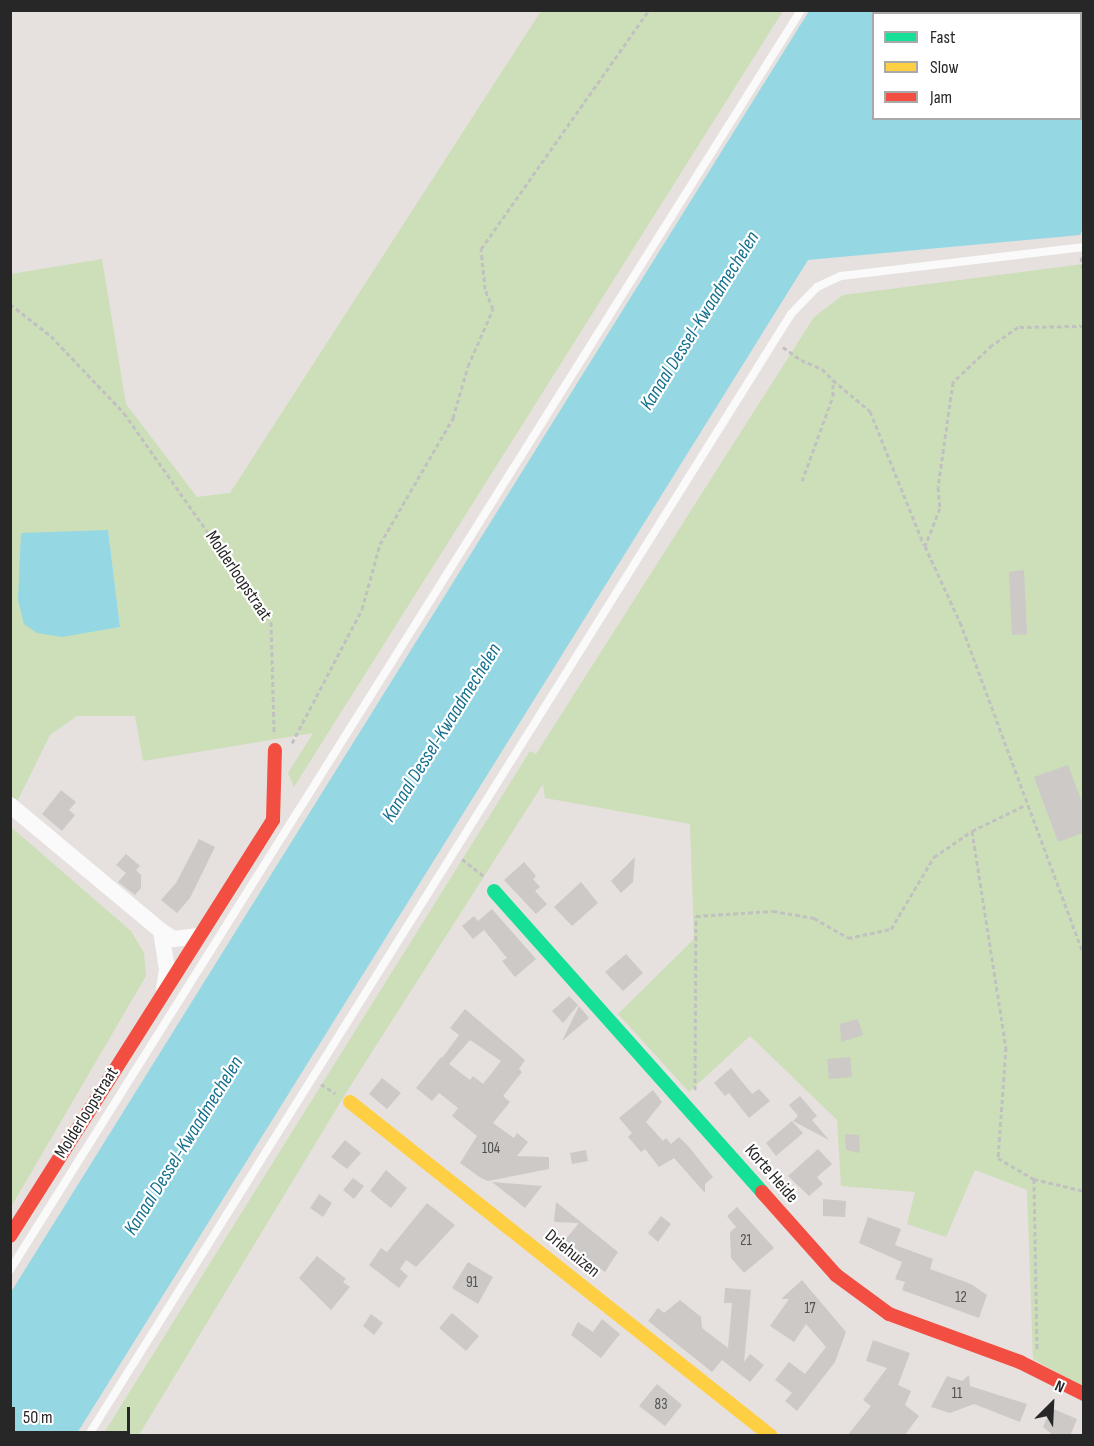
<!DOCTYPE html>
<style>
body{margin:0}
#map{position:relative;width:1094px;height:1446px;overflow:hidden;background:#e6e1de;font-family:"Sofia Sans Condensed",sans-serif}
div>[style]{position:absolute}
.green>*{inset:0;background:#ccdfb8}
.water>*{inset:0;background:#95d8e4}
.building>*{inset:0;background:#ccc9c7}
.path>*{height:3px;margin-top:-1.5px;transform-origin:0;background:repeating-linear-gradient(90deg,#c2c1c1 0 4.5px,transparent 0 7.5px)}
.lane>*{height:8px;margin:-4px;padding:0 4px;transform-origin:4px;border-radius:4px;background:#fbfafa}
.street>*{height:16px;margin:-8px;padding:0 8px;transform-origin:8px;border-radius:8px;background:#fbfafa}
.fast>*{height:14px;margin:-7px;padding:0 7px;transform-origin:7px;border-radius:7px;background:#16e098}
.slow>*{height:14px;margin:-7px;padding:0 7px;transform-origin:7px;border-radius:7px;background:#ffcf43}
.jam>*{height:14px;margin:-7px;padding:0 7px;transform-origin:7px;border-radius:7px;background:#f24e42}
span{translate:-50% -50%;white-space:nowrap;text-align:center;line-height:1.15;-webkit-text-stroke:4.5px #fff;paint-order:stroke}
.number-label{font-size:15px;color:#515050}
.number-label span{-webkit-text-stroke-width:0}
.street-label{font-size:18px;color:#272727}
.water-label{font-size:20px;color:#15718e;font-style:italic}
.frame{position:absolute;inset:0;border:12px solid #272727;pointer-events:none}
.legend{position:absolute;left:872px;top:12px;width:210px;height:108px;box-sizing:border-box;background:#fff;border:2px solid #a9a9a9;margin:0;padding:8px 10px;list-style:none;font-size:18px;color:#272727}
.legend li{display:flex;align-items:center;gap:12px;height:30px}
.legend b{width:30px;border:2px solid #a9a9a9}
.north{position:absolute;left:1022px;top:1374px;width:60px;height:60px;-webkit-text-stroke:4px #fff;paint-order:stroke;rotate:24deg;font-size:16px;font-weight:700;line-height:24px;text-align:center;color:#272727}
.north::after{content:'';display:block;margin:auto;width:21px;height:27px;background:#272727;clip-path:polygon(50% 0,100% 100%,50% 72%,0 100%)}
.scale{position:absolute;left:12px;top:1407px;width:118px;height:27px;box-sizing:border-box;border:3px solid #272727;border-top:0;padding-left:8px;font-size:18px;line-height:21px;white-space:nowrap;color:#272727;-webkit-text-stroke:4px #fff;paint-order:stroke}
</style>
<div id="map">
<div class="green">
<div style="clip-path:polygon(evenodd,541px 11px,783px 11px,294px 787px,288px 773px,313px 733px,143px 761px,135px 716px,77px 716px,50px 735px,16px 804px,11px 800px,11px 274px,102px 259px,126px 404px,197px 497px,230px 493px,541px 11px,108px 530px,120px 627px,94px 631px,108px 530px)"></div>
<div style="clip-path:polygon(1083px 264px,1083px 1387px,1033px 1359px,1027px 1190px,975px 1170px,946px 1237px,907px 1224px,915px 1192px,841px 1186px,837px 1120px,750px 1036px,689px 1092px,618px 1014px,694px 939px,690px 824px,545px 798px,543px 784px,349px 1088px,139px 1435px,102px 1436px,530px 751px,536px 754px,814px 317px,843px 295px)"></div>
<div style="clip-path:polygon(11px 827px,131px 931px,144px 953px,146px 976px,11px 1207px)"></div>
</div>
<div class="water">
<div style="clip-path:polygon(evenodd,809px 11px,1083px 11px,1083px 229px,1080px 235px,808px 260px,76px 1435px,11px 1435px,11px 1292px,809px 11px,874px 14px,1080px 14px,1080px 118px,874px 118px,874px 14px)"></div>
<div style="clip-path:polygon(108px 530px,120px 627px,62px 637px,37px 633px,24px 624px,18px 600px,21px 533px)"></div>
</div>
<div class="building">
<div style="clip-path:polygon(1024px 570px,1027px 634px,1012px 635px,1009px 572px)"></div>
<div style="clip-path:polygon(1068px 765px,1083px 805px,1083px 833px,1058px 842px,1034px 777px)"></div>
<div style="clip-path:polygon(61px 790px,76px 802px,69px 810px,75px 815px,62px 831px,42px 814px)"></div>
<div style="clip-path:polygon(199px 839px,215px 847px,190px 898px,177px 913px,161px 900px,176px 883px)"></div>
<div style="clip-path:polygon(126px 854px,140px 866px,136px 870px,141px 875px,141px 888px,135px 895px,118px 882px,126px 873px,116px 865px)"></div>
<div style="clip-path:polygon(635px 857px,633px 882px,621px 893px,611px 881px)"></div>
<div style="clip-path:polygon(524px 862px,536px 876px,533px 879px,540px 887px,535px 891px,547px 904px,536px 914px,504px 880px)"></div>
<div style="clip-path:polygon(581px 882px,598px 903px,572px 926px,554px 907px)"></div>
<div style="clip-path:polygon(492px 909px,536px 959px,515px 977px,502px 961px,507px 958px,484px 930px,473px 939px,462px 926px,474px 916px,478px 921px)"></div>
<div style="clip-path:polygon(626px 954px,643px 973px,623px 991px,605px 972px)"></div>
<div style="clip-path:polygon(569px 996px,578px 1005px,563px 1023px,552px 1011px)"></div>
<div style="clip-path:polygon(579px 1006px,589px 1018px,562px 1041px)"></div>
<div style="clip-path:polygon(evenodd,465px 1009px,525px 1060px,519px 1069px,522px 1072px,503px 1096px,510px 1102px,493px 1123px,514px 1138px,517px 1133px,528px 1142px,517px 1156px,549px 1157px,549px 1169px,488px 1181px,481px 1178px,460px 1163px,477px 1136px,452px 1116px,458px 1108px,439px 1093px,432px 1101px,416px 1088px,441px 1057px,446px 1061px,442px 1058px,459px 1035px,450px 1028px,465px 1009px,470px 1040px,501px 1061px,483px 1084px,473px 1076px,470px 1080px,449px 1064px,470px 1040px)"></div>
<div style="clip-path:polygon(858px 1019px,863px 1035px,841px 1042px,840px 1024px)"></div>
<div style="clip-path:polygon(850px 1057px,852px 1077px,829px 1079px,827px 1059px)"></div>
<div style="clip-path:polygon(731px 1068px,752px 1094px,759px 1089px,770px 1101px,749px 1118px,729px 1093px,725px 1096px,714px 1083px)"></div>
<div style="clip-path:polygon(382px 1078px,401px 1093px,387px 1109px,369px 1094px)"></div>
<div style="clip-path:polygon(653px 1090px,662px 1102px,646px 1122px,663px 1141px,666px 1138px,671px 1144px,679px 1137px,689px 1147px,713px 1177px,705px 1184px,705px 1193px,674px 1158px,659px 1167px,645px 1149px,641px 1152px,628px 1137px,632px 1133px,619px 1118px)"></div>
<div style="clip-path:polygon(800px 1096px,817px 1116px,812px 1120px,829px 1140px,793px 1121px,798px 1116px,789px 1105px)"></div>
<div style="clip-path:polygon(792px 1121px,803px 1133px,776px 1156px,766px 1143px)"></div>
<div style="clip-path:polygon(845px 1134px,859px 1135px,860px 1153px,846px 1150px)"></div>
<div style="clip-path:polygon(345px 1140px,361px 1153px,347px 1169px,331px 1157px)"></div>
<div style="clip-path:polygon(818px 1149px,832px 1164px,817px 1177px,823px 1184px,809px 1196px,788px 1176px)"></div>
<div style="clip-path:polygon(586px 1150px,588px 1161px,572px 1164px,570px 1153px)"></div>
<div style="clip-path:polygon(386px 1170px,407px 1188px,391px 1208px,370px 1191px)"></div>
<div style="clip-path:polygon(353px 1178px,364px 1186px,354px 1199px,343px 1190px)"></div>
<div style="clip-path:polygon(492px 1182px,542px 1186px,525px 1208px)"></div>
<div style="clip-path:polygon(319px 1194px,332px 1203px,323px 1217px,310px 1208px)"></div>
<div style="clip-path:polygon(823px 1199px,846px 1201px,845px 1217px,823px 1216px)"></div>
<div style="clip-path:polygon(556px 1202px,618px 1252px,605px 1272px,593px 1263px,588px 1269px,560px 1246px,579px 1223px,554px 1222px)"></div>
<div style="clip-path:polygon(427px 1203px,455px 1225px,416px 1267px,406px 1260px,400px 1269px,408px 1276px,399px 1288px,369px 1265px,381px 1248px,387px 1252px)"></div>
<div style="clip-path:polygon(737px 1207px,774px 1248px,744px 1273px,731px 1258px,730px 1232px,736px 1227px,727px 1216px)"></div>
<div style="clip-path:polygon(661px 1216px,671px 1224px,658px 1242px,648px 1233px)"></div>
<div style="clip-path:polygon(868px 1217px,901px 1229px,895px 1245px,933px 1259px,930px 1269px,971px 1284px,987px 1295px,979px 1318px,902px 1290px,905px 1282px,895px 1279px,902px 1262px,859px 1243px)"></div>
<div style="clip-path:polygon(317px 1256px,346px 1279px,343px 1282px,350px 1287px,331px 1310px,299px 1278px)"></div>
<div style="clip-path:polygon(468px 1262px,493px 1277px,478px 1304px,452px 1288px)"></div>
<div style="clip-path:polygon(802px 1280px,846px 1332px,835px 1362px,797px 1411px,785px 1401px,792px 1393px,775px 1380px,789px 1362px,805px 1374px,826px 1347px,806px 1324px,794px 1342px,770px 1326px,789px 1299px,781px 1299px)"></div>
<div style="clip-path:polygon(725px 1288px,751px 1290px,744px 1362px,750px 1354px,764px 1365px,750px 1382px,722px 1360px,712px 1372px,648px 1321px,658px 1308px,664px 1313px,680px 1300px,701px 1317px,702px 1328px,728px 1348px,732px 1303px,724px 1303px)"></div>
<div style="clip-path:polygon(452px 1313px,479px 1336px,466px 1351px,439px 1328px)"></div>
<div style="clip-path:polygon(371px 1314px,383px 1323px,374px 1335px,363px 1326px)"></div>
<div style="clip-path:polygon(602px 1319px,620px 1334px,601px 1358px,571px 1335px,578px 1322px,593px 1332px)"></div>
<div style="clip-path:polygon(873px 1340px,910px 1353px,898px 1385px,911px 1391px,905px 1405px,919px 1416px,904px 1436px,847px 1436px,871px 1406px,863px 1400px,887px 1368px,866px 1361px)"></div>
<div style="clip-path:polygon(969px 1375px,970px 1386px,1027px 1404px,1020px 1422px,974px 1404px,950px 1413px,931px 1407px,947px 1376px,962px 1381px)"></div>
<div style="clip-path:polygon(657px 1384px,682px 1405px,665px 1426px,639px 1406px)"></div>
<div style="clip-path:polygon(1051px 1408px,1077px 1419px,1070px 1436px,1054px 1436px,1043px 1427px)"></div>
</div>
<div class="path">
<div style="left:1081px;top:257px;width:19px;rotate:81deg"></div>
<div style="left:10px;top:304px;width:52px;rotate:38deg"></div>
<div style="left:51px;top:336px;width:106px;rotate:46.5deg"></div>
<div style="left:124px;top:413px;width:256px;rotate:54.9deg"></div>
<div style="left:271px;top:622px;width:110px;rotate:88.4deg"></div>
<div style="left:1084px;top:326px;width:66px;rotate:179.1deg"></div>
<div style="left:1018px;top:327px;width:32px;rotate:145deg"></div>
<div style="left:992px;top:345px;width:54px;rotate:136.5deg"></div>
<div style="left:953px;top:382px;width:106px;rotate:98.1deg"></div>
<div style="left:938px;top:487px;width:21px;rotate:85deg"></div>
<div style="left:940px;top:508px;width:41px;rotate:111.5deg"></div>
<div style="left:925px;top:546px;width:84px;rotate:65.3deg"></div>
<div style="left:960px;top:622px;width:355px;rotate:69.6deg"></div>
<div style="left:783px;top:347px;width:22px;rotate:36deg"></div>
<div style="left:801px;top:360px;width:23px;rotate:23deg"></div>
<div style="left:822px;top:369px;width:16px;rotate:45deg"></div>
<div style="left:802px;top:481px;width:90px;rotate:-70deg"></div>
<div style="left:833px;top:396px;width:16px;rotate:-90deg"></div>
<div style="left:833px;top:380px;width:48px;rotate:40deg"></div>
<div style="left:870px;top:411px;width:144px;rotate:68.1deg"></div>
<div style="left:292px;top:743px;width:151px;rotate:-62.4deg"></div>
<div style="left:362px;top:609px;width:67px;rotate:-74.5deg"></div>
<div style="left:380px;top:544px;width:146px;rotate:-59.9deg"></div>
<div style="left:453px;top:418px;width:54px;rotate:-73.9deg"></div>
<div style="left:468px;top:366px;width:62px;rotate:-66.3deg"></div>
<div style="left:493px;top:309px;width:22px;rotate:-112deg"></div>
<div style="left:485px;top:289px;width:40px;rotate:-95.7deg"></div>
<div style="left:481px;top:249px;width:292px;rotate:-54.9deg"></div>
<div style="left:972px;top:831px;width:219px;rotate:81.1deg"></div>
<div style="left:1006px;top:1047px;width:111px;rotate:94.1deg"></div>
<div style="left:998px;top:1158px;width:42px;rotate:30.3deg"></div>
<div style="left:1034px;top:1179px;width:51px;rotate:13.5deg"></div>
<div style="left:462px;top:859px;width:29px;rotate:38deg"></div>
<div style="left:321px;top:1084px;width:17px;rotate:33deg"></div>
<div style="left:695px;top:1090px;width:174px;rotate:-89.7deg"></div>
<div style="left:696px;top:916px;width:77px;rotate:-3.7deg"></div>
<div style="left:773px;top:911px;width:42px;rotate:9.7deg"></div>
<div style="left:814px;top:918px;width:39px;rotate:30deg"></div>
<div style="left:848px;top:938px;width:44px;rotate:-11.8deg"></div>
<div style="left:891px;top:929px;width:84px;rotate:-59.2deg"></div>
<div style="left:934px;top:857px;width:46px;rotate:-34.4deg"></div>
<div style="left:972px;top:831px;width:59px;rotate:-26.1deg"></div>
<div style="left:1034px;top:1179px;width:172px;rotate:89deg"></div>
</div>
<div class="lane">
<div style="left:10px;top:1270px;width:1488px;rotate:-57.88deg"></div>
<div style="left:88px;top:1436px;width:1324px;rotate:-57.93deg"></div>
<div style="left:791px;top:314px;width:37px;rotate:-46deg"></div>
<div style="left:817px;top:287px;width:26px;rotate:-25deg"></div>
<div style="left:841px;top:276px;width:245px;rotate:-6.8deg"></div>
</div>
<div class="street">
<div style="left:10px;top:805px;width:197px;rotate:39.8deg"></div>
<div style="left:161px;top:931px;width:39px;rotate:81deg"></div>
<div style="left:167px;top:970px;width:19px;rotate:99deg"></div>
<div style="left:161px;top:931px;width:15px;rotate:32deg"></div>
<div style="left:174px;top:939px;width:25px;rotate:-7deg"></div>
</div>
<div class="fast">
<div style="left:494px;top:891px;width:403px;rotate:48.3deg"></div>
</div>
<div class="slow">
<div style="left:350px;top:1102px;width:537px;rotate:38.43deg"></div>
</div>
<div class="jam">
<div style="left:762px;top:1192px;width:111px;rotate:48.3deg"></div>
<div style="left:836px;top:1275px;width:66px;rotate:36.3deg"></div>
<div style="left:889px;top:1314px;width:140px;rotate:20.1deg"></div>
<div style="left:1020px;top:1362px;width:72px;rotate:26.6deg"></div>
<div style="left:10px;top:1236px;width:492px;rotate:-57.7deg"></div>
<div style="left:273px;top:820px;width:70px;rotate:-88.4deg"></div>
</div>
<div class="number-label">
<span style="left:491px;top:1149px">104</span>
<span style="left:746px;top:1241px">21</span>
<span style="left:472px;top:1283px">91</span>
<span style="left:961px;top:1298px">12</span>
<span style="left:810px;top:1309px">17</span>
<span style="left:957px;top:1394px">11</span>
<span style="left:661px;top:1405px">83</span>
</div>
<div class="street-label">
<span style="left:238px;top:576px;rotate:56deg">Molderloopstraat</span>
<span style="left:87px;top:1113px;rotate:-58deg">Molderloopstraat</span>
<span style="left:771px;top:1174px;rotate:49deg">Korte Heide</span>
<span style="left:572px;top:1254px;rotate:39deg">Driehuizen</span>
</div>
<div class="water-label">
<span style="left:700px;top:321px;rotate:-58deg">Kanaal Dessel-Kwaadmechelen</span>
<span style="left:442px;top:733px;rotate:-58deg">Kanaal Dessel-Kwaadmechelen</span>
<span style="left:184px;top:1146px;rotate:-58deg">Kanaal Dessel-Kwaadmechelen</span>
</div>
<div class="frame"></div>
<ul class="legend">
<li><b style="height:8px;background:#16e098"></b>Fast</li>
<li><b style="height:8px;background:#ffcf43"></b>Slow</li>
<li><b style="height:8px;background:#f24e42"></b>Jam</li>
</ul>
<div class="north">N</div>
<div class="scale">50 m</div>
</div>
